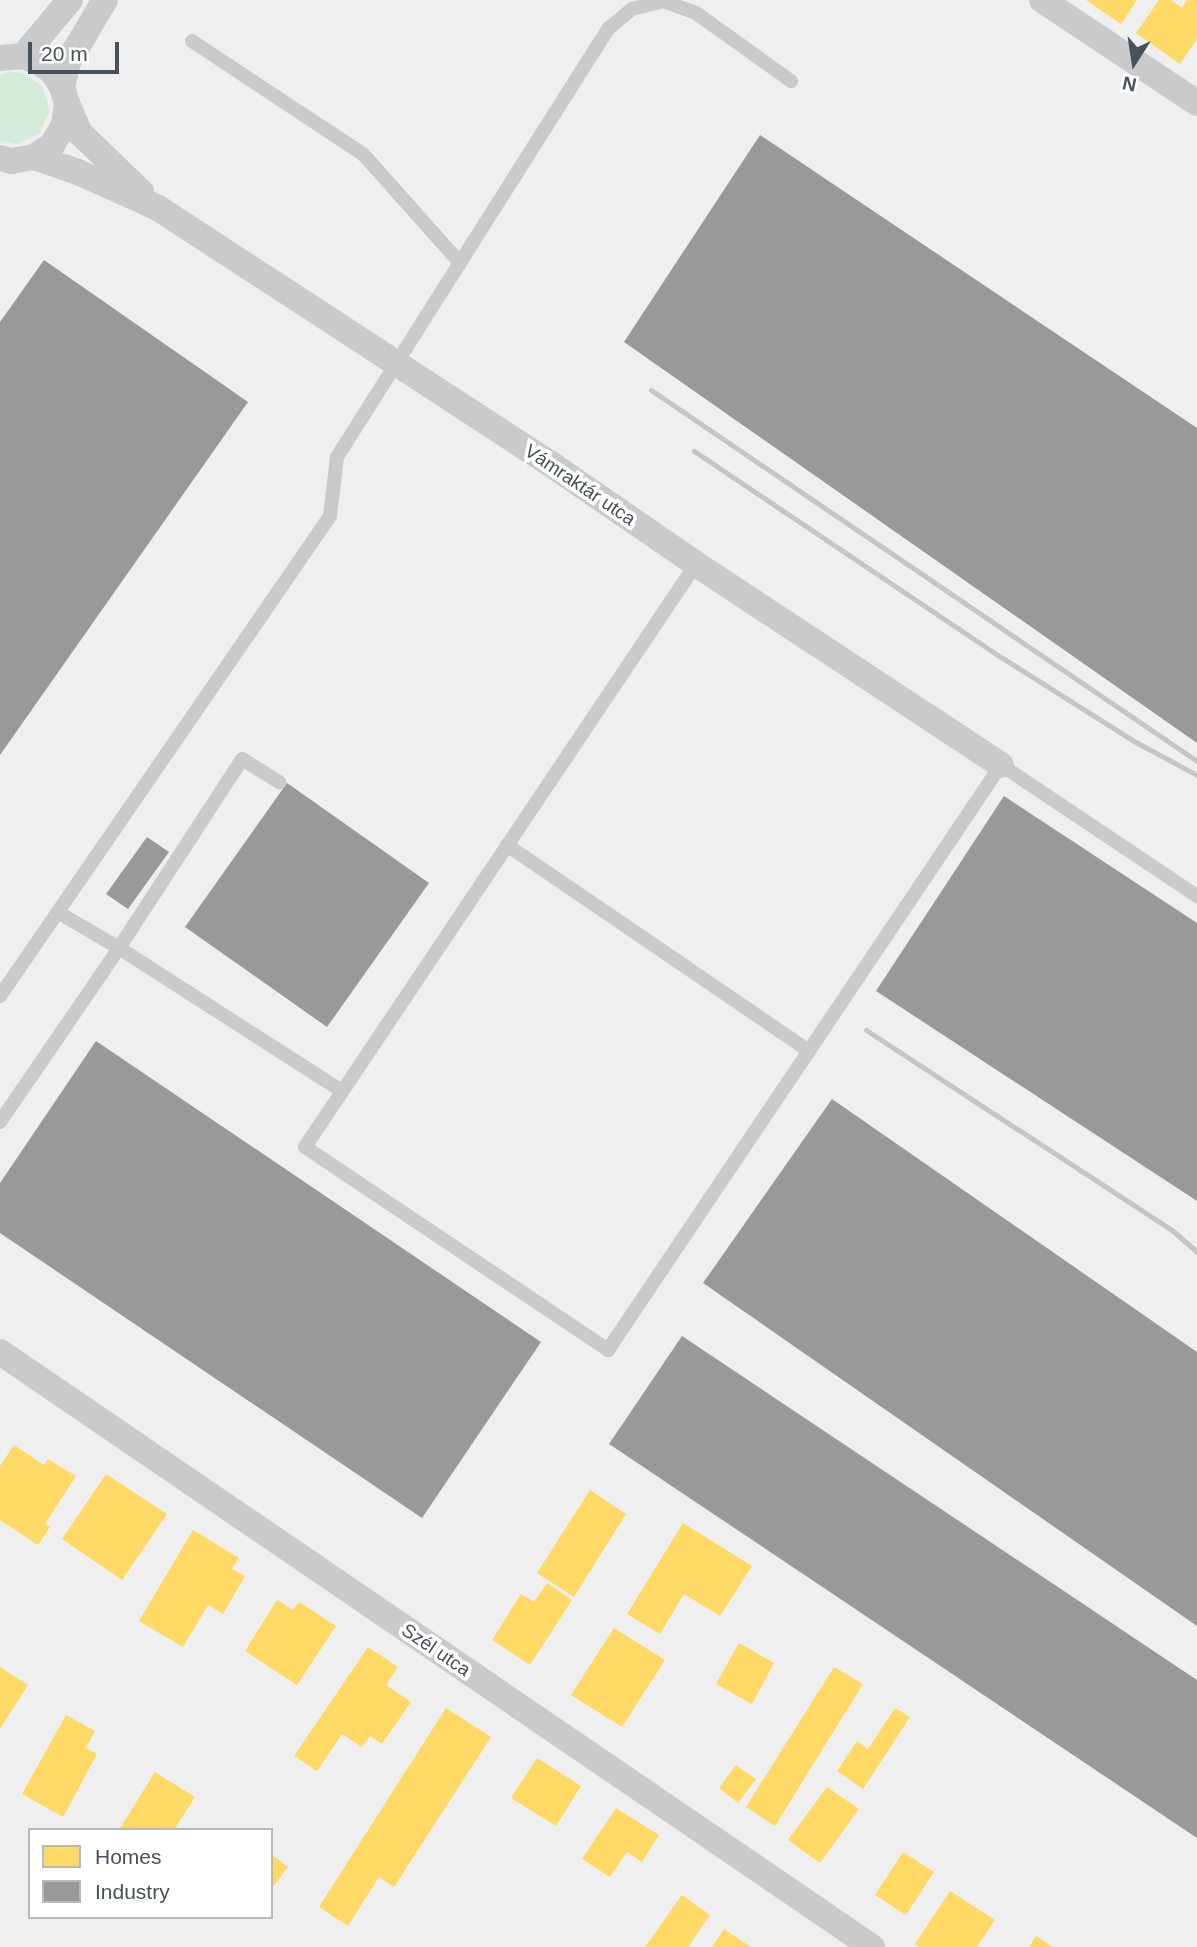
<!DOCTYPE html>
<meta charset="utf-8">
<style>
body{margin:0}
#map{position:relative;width:1197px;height:1947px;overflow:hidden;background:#efefef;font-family:Arial,sans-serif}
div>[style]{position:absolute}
.green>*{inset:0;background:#d5ecdd}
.homes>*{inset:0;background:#ffd966}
.industry>*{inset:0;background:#999}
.lane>*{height:14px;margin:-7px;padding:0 7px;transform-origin:7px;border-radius:7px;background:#c9cacc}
.street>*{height:26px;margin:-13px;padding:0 13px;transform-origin:13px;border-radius:13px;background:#c9cacc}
.rail>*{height:5px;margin:-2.5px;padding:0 2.5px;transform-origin:2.5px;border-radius:2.5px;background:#c4c5c6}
span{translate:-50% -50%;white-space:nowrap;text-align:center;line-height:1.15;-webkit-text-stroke:7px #fff;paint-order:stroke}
.street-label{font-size:19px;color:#485159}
.legend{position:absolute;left:28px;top:1828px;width:245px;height:91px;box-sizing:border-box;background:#fff;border:2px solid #b6b9bd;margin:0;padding:9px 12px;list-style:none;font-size:21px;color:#485159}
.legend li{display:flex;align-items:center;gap:14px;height:35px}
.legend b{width:35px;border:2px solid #b6b9bd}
.north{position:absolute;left:1099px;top:28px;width:70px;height:70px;-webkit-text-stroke:5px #fff;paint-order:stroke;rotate:192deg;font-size:19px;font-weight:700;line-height:28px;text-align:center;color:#485159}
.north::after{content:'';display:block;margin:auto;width:24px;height:32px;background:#485159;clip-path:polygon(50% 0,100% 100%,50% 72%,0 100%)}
.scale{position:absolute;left:28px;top:42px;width:91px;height:32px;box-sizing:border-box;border:4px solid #485159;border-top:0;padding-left:9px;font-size:21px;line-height:24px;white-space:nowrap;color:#485159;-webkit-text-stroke:5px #fff;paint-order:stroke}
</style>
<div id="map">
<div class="green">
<div style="clip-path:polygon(10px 72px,22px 73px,43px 87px,50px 111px,39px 134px,17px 144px,0 141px,0 75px)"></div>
</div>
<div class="homes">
<div style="clip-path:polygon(1086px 0,1137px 0,1121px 24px)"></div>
<div style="clip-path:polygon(1159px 0,1171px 0,1182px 8px,1187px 0,1197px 0,1197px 39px,1180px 64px,1136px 33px)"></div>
<div style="clip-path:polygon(14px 1445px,44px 1465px,48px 1459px,76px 1476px,45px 1524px,50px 1527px,38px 1545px,0 1520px,0 1466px)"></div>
<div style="clip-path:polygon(106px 1474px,167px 1514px,122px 1580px,62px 1539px)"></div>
<div style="clip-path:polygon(590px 1490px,626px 1514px,574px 1597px,537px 1573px)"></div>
<div style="clip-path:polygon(683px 1523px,752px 1566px,720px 1616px,684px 1594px,660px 1634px,627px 1614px)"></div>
<div style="clip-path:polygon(193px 1530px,239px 1558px,232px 1569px,245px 1576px,223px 1614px,208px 1605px,183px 1647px,139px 1621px)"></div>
<div style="clip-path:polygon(547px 1583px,572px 1600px,530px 1665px,492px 1640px,521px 1594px,534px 1602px)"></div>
<div style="clip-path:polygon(277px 1600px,293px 1610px,299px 1602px,336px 1626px,297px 1685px,245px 1651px)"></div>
<div style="clip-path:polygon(614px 1628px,665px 1660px,622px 1727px,571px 1695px)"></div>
<div style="clip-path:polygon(739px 1643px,774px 1663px,752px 1704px,716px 1684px)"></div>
<div style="clip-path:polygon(368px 1647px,398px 1667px,386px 1685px,411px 1702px,382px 1744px,370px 1736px,362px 1747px,342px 1734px,317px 1771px,294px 1756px)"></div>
<div style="clip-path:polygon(0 1667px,28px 1685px,0 1729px)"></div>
<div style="clip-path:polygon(834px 1667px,863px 1684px,775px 1826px,746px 1807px)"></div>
<div style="clip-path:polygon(446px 1708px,491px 1737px,394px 1887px,379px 1877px,348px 1926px,319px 1907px)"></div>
<div style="clip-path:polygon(895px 1708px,910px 1717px,863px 1789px,837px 1771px,857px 1741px,868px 1749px)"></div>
<div style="clip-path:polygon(66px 1715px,95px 1731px,86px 1748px,97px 1754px,63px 1817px,22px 1794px)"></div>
<div style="clip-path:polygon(537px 1758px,581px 1786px,556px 1826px,511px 1798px)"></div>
<div style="clip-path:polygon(736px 1765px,756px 1779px,738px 1803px,719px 1788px)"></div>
<div style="clip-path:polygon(155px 1772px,195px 1797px,174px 1830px,119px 1830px)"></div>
<div style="clip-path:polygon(827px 1787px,859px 1809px,820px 1863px,788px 1840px)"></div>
<div style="clip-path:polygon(616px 1808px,659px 1835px,642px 1862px,627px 1852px,610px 1877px,582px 1859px)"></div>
<div style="clip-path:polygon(903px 1852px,934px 1872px,906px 1915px,875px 1895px)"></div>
<div style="clip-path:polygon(271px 1854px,288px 1867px,273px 1887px,271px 1886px)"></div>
<div style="clip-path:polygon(950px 1891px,995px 1920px,977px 1947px,919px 1947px,915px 1944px)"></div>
<div style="clip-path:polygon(682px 1895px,710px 1915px,688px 1947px,645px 1947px)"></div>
<div style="clip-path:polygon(724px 1929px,751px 1947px,712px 1947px)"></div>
<div style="clip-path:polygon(1036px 1936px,1053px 1947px,1029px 1947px)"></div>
</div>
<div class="industry">
<div style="clip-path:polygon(760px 135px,1197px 428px,1197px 743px,624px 342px)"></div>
<div style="clip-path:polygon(44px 260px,248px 402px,0 755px,0 322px)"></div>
<div style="clip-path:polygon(287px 783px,429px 883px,327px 1027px,185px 927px)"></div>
<div style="clip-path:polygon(1004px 796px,1197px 923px,1197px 1201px,876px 991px)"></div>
<div style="clip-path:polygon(147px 837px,169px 852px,128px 909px,106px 894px)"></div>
<div style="clip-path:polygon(96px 1041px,541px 1342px,422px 1518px,0 1233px,0 1183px)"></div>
<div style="clip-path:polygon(832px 1099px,1197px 1352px,1197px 1626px,703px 1283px)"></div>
<div style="clip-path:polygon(682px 1336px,1197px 1680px,1197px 1838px,609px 1444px)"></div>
</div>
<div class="lane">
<div style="left:192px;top:41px;width:205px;rotate:33.5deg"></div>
<div style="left:363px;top:154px;width:146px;rotate:48.3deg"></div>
<div style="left:696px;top:564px;width:702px;rotate:123.85deg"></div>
<div style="left:305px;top:1147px;width:365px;rotate:33.8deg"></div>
<div style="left:608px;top:1350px;width:705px;rotate:-56.11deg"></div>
<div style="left:1001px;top:765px;width:236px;rotate:33.8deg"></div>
<div style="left:507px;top:845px;width:366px;rotate:34.3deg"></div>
<div style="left:59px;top:913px;width:69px;rotate:30.3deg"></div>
<div style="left:119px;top:948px;width:225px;rotate:-56.9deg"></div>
<div style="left:242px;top:759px;width:44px;rotate:31.9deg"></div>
<div style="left:0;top:996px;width:582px;rotate:-55.49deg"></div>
<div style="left:330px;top:516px;width:59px;rotate:-83.2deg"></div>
<div style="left:337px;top:457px;width:507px;rotate:-57.66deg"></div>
<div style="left:608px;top:29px;width:31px;rotate:-40deg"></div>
<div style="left:632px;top:9px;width:32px;rotate:-14deg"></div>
<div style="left:663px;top:1px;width:35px;rotate:20deg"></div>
<div style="left:696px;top:13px;width:117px;rotate:35.6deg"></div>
<div style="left:0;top:1122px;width:211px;rotate:-55.6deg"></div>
<div style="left:119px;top:948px;width:265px;rotate:32.7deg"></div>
</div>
<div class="street">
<div style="left:1042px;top:0;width:186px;rotate:33.6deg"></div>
<div style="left:23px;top:56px;width:73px;rotate:-50deg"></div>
<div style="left:0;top:58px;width:23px;rotate:-5deg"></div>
<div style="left:23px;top:56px;width:17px;rotate:21deg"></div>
<div style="left:39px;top:62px;width:17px;rotate:36deg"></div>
<div style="left:53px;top:72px;width:17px;rotate:59deg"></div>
<div style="left:62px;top:87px;width:17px;rotate:73deg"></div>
<div style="left:67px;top:103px;width:22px;rotate:98deg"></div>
<div style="left:64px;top:125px;width:23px;rotate:121deg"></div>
<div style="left:52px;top:145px;width:22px;rotate:146deg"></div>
<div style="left:34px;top:157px;width:22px;rotate:170deg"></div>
<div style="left:12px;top:161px;width:12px;rotate:-166deg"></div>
<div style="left:62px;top:87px;width:26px;rotate:-77deg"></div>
<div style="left:68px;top:62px;width:72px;rotate:-59.2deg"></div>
<div style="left:67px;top:103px;width:33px;rotate:67deg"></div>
<div style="left:80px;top:133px;width:85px;rotate:44deg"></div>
<div style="left:34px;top:157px;width:46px;rotate:18.8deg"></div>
<div style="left:78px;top:172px;width:88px;rotate:24.2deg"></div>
<div style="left:158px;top:208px;width:474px;rotate:33.1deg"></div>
<div style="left:555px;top:467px;width:171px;rotate:34.5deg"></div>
<div style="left:696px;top:564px;width:365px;rotate:33.4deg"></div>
<div style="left:0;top:1352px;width:1056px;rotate:34.31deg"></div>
</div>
<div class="rail">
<div style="left:651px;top:390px;width:660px;rotate:34.2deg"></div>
<div style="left:694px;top:451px;width:373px;rotate:33.9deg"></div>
<div style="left:1004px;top:659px;width:151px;rotate:32.3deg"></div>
<div style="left:1132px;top:740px;width:74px;rotate:28.3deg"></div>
<div style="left:866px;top:1030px;width:367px;rotate:33.2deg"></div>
<div style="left:1173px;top:1231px;width:32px;rotate:41deg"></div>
</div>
<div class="street-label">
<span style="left:580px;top:485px;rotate:34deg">Vámraktár utca</span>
<span style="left:436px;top:1650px;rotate:34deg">Szél utca</span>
</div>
<ul class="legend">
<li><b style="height:19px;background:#ffd966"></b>Homes</li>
<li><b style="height:19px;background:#999"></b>Industry</li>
</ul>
<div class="north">N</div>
<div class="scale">20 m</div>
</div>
